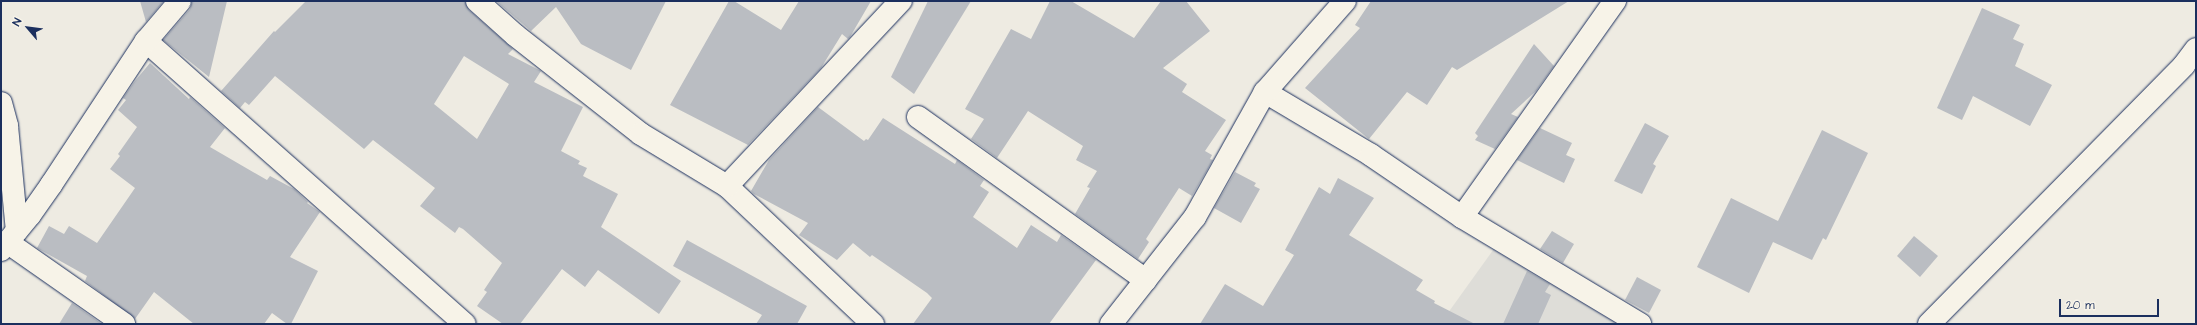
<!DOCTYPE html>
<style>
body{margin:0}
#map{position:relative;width:2197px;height:325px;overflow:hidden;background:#eeebe2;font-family:"Architects Daughter",sans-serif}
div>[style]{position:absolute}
.built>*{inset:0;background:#deddd8}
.building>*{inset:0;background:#babdc2}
.roads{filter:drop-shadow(0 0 1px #1b2f5e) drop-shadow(0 0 1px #1b2f5e)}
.minor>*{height:22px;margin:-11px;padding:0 11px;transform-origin:11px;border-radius:11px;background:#f7f3e8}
span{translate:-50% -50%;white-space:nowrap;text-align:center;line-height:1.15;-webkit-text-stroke:3px #f7f3e8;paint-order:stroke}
.frame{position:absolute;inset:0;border:2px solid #1b2f5e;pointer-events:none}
.north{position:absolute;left:8px;top:8px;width:40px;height:40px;-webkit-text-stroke:3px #f7f3e8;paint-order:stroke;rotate:298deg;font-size:11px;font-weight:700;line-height:16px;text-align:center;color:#1b2f5e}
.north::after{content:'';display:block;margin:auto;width:14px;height:18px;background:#1b2f5e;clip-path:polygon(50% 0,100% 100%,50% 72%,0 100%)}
.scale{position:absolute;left:2059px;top:299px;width:100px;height:18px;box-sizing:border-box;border:2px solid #1b2f5e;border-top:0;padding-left:5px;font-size:12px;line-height:14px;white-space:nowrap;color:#1b2f5e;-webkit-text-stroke:3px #f7f3e8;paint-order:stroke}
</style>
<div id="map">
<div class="built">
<div style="clip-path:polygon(1496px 246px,1621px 324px,1440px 324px)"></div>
</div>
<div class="building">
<div style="clip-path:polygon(140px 1px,164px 1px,146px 22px)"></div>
<div style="clip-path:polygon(192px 1px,227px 1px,209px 77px,163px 40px,190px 9px)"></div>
<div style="clip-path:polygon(evenodd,306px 1px,465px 1px,469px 10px,513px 49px,508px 54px,541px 71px,534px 82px,583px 107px,561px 151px,580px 161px,578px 164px,587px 168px,583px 176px,618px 194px,601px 227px,681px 281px,659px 314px,598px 270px,585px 287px,562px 269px,520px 324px,503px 324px,477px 306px,487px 292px,484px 290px,502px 263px,463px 229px,459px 227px,455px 233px,420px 206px,435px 188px,373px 140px,364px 149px,275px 76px,249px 105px,245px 102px,240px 108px,221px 91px,274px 31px,275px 32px,306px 1px,464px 56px,509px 84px,477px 139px,434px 104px,464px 56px)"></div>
<div style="clip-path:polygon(496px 1px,666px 1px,631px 70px,581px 44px,556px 7px,531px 31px)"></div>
<div style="clip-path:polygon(729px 1px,734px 1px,781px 30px,799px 1px,871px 1px,850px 37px,848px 39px,842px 34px,821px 68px,748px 145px,670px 105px)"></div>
<div style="clip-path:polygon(928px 1px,971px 1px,914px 94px,891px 77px)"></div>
<div style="clip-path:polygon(1050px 1px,1071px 1px,1134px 38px,1161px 1px,1186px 1px,1210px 31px,1163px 68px,1187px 84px,1182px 92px,1226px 120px,1205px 151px,1212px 155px,1210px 159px,1213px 160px,1192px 196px,1179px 188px,1146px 239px,1149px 242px,1138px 259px,1075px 214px,1090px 188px,1087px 187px,1097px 171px,1076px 160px,1083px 146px,1028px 111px,997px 158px,971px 139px,984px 119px,965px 109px,1011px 29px,1031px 39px)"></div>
<div style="clip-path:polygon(1371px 1px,1569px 1px,1457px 70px,1452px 67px,1427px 105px,1407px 92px,1369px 139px,1305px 88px,1360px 28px,1355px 25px)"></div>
<div style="clip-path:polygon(1982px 8px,2020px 25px,2013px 39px,2024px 44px,2015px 66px,2052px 85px,2030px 126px,1973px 96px,1962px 120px,1937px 108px)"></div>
<div style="clip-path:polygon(1534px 44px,1554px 66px,1536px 91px,1511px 114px,1518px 117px,1495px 149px,1475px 140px,1478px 136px,1475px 133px)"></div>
<div style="clip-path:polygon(150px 63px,189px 99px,190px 97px,225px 128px,210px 147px,267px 180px,270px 176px,294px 189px,308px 202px,307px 203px,320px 212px,290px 257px,318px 271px,291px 324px,287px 324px,272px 313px,264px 324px,194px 324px,154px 292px,135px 319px,85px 281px,87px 276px,37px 248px,49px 226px,64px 234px,69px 226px,97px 243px,135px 188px,110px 169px,120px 156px,118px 154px,137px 127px,118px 110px,126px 100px,123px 98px,135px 81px)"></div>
<div style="clip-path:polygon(818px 107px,864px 141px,866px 139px,868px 140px,883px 118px,955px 164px,957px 160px,984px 180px,980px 186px,989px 192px,973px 217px,1017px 248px,1031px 225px,1057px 242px,1061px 235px,1096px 260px,1049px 324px,913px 324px,932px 298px,927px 293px,872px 255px,870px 257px,853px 243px,837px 260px,799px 235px,808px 223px,754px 194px,751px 191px,769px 160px)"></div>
<div style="clip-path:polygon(1645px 123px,1669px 136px,1653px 164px,1656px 166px,1642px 194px,1614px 181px)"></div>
<div style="clip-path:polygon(1540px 128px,1572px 143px,1566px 155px,1575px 159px,1564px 183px,1517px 160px)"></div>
<div style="clip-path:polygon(1822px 130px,1868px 153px,1826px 240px,1823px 238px,1812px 260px,1773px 242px,1749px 293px,1697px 267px,1731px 198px,1778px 221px)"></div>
<div style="clip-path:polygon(1235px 172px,1256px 183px,1254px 186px,1260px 189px,1241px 223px,1214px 208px)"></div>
<div style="clip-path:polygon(1338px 178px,1374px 198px,1349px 235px,1423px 280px,1416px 290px,1435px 301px,1434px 303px,1475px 324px,1200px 324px,1225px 284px,1263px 306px,1294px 255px,1285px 250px,1319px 187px,1330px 194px)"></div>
<div style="clip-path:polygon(1552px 231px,1574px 244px,1563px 263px,1540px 249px)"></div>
<div style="clip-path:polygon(1914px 236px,1938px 256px,1920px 277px,1897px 256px)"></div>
<div style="clip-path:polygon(687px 240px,807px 306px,797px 324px,756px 324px,762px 315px,673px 266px)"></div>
<div style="clip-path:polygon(1527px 271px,1550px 284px,1545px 292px,1551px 295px,1538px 324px,1503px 324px)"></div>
<div style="clip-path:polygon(1637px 277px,1661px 290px,1649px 313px,1625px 300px)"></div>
<div style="clip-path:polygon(72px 303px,102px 324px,59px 324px)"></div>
</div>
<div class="roads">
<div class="minor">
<div style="left:477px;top:1px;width:51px;rotate:41.8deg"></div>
<div style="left:515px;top:35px;width:160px;rotate:38.2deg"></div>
<div style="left:641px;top:134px;width:100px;rotate:31.2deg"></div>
<div style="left:727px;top:186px;width:201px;rotate:43.4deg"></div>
<div style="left:146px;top:41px;width:426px;rotate:41.6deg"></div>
<div style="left:1265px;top:92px;width:123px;rotate:30.7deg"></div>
<div style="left:1371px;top:155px;width:110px;rotate:34.3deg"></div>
<div style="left:1462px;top:217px;width:208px;rotate:31deg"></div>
<div style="left:1px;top:103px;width:24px;rotate:75deg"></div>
<div style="left:7px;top:126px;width:105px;rotate:84.6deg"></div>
<div style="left:918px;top:117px;width:280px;rotate:35.6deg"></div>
<div style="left:727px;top:186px;width:254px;rotate:-46.8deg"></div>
<div style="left:1462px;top:217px;width:265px;rotate:-54.7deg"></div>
<div style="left:7px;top:242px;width:143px;rotate:35deg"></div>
<div style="left:1px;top:250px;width:45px;rotate:-50.4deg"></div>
<div style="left:30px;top:215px;width:37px;rotate:-55deg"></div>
<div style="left:51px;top:185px;width:173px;rotate:-56.6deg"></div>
<div style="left:146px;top:41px;width:52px;rotate:-49.6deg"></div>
<div style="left:1111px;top:324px;width:136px;rotate:-51.9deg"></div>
<div style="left:1195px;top:217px;width:143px;rotate:-60.8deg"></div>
<div style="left:1265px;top:92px;width:121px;rotate:-48.7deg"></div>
<div style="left:1929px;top:324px;width:363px;rotate:-45.4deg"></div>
<div style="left:2184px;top:65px;width:20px;rotate:-53deg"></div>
</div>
</div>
<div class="frame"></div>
<div class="north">N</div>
<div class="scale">20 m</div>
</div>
